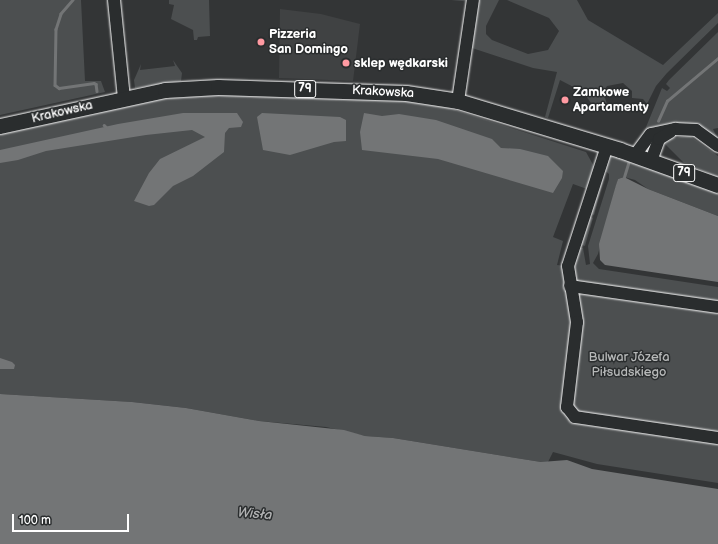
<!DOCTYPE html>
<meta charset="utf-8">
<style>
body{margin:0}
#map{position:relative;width:718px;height:544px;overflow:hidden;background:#333536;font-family:"Balsamiq Sans",sans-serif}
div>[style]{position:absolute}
.built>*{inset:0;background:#404243}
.green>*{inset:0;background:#4c4f50}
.water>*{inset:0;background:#737576}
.stream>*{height:2.5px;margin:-1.25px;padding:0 1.25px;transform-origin:1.25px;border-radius:1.25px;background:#737576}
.roads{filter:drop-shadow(0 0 1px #fff) drop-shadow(0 0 1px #fff)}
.minor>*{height:12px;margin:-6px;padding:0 6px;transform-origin:6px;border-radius:6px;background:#2a2d2e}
.major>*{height:15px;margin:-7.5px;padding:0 7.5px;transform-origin:7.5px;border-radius:7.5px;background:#2a2d2e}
.dots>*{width:11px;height:11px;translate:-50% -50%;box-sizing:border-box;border:2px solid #2a2d2e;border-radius:50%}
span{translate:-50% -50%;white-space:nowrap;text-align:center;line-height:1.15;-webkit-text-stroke:3px #2a2d2e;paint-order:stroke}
.shield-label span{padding:1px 3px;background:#2a2d2e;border:1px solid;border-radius:3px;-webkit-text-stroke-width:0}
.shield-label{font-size:12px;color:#fff;font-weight:700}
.poi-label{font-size:13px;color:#fff;font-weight:700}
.left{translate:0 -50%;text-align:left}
.street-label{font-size:13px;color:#fff}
.park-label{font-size:13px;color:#b7b9b9}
.water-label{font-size:14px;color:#b2b3b4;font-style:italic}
.scale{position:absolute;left:12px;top:514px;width:117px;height:18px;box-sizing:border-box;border:2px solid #fff;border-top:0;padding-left:5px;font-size:12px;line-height:14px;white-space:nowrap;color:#fff;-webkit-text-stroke:3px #2a2d2e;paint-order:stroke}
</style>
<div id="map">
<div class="built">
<div style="clip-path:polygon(280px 9px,321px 14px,360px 24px,353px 81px,279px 78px)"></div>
</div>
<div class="green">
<div style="clip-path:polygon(0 0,81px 0,85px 81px,101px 81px,105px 92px,0 115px)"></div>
<div style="clip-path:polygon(169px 0,209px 0,210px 36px,198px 37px,197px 40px,194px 40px,193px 30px,171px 19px,174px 5px,169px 4px)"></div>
<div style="clip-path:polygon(451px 0,499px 0,486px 26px,486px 34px,492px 40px,528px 54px,548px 50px,559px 31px,549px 18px,507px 0,577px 0,588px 20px,663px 65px,718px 13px,718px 23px,667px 73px,656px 86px,647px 104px,643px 99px,632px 98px,632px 91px,623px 83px,607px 86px,603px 92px,607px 104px,591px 103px,583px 92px,560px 80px,548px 118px,545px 117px,557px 72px,533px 68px,472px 48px,473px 2px)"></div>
<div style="clip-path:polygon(718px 32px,718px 128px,713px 129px,718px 139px,697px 126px,687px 123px,644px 132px,662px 88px,667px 91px,670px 88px,666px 84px,669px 80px)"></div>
<div style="clip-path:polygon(173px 60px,182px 73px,181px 81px,135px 88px,134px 80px,141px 64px,140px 70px,175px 66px)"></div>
<div style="clip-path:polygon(219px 95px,410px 101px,446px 107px,586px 152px,596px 170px,587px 189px,573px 184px,553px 237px,563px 241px,557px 265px,573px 267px,578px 247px,583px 248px,586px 265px,590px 264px,588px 246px,609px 179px,609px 174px,604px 170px,609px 153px,718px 193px,718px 216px,648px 189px,635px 180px,624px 177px,618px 179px,598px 254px,593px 263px,599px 269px,718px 287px,718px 483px,597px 464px,553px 452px,548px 462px,541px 462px,393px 438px,365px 436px,326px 427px,259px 421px,186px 408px,132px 402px,0 394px,0 134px,158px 99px)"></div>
<div style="clip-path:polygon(690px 136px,718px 156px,718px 177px,684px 163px,663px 142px,670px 138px)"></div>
<div style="clip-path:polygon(605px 174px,594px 215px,589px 213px,604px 174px)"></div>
<div style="clip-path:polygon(588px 216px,593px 218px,585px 246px,579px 244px)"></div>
</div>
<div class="water">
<div style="clip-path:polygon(183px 113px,237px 113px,243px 122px,241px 127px,229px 128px,225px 133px,224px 152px,193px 176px,173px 186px,154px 205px,149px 206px,134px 201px,149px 173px,160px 159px,205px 137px,192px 130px,146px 135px,46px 151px,18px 160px,0 163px,0 150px,118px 124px)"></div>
<div style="clip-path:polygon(262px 113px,340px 117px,346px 120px,346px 141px,334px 142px,290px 155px,263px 150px,257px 117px)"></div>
<div style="clip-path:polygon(364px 113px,382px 116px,399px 114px,436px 120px,492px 139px,501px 148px,520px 149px,548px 156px,563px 171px,562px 178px,553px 193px,438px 159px,362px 150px,360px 132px)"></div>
<div style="clip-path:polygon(624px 177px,648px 189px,718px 216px,718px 282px,605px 265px,600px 260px,599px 244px,616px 185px,618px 179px)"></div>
<div style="clip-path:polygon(0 358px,12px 362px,15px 365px,14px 369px,0 369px)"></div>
<div style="clip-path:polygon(0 394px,132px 402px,186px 408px,259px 421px,344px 430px,365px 436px,393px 438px,541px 462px,567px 460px,592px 469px,718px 489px,718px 544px,0 544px)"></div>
</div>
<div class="stream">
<div style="left:73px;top:0;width:18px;rotate:131deg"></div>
<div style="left:61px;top:14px;width:16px;rotate:108deg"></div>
<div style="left:56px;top:29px;width:56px;rotate:91deg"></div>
<div style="left:55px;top:85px;width:5px;rotate:37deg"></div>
<div style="left:59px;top:88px;width:35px;rotate:-8deg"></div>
<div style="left:94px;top:83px;width:2px;rotate:27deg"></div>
<div style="left:96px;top:84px;width:7px;rotate:82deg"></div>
<div style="left:658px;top:121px;width:22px;rotate:-66deg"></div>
<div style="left:667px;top:101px;width:67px;rotate:-40.1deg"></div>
<div style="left:104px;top:125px;width:3px;rotate:45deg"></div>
<div style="left:624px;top:177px;width:14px;rotate:-73deg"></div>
</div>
<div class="roads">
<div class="minor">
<div style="left:114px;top:0;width:99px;rotate:84.2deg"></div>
<div style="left:458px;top:101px;width:102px;rotate:-81.6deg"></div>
<div style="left:607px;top:146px;width:126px;rotate:108deg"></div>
<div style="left:568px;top:266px;width:57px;rotate:80.9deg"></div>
<div style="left:577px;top:322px;width:86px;rotate:96.7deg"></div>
<div style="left:567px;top:407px;width:13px;rotate:51deg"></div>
<div style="left:575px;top:417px;width:145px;rotate:8.4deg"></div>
<div style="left:635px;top:155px;width:26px;rotate:-53deg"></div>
<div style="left:651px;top:134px;width:25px;rotate:-12deg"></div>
<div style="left:675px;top:129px;width:21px;rotate:3deg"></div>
<div style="left:696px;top:130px;width:27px;rotate:36deg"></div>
<div style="left:651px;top:161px;width:23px;rotate:-70deg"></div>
<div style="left:659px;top:139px;width:13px;rotate:-32deg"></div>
<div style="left:570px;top:286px;width:149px;rotate:8.1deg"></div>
</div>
<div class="major">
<div style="left:0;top:126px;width:169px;rotate:-12.3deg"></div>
<div style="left:165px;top:90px;width:53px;rotate:-3.2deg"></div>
<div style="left:218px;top:87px;width:188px;rotate:1.8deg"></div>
<div style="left:406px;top:93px;width:53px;rotate:8.7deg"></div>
<div style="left:458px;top:101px;width:169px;rotate:16.8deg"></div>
<div style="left:620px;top:150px;width:104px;rotate:19.7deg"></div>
</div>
</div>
<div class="dots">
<div style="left:261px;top:42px;background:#ff9aa2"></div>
<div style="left:346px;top:63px;background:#ff9aa2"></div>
<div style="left:565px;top:100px;background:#ff9aa2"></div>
</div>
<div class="shield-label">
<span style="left:305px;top:89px">79</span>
<span style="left:684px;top:173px">79</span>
</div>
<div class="poi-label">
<span class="left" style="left:269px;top:42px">Pizzeria<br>San Domingo</span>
<span class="left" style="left:354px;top:63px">sklep wędkarski</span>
<span class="left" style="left:573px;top:100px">Zamkowe<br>Apartamenty</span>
</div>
<div class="street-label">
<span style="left:383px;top:92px;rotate:3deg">Krakowska</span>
<span style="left:62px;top:112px;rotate:-13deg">Krakowska</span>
</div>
<div class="park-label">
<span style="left:629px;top:365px">Bulwar Józefa<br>Piłsudskiego</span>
</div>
<div class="water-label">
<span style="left:255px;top:514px;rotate:5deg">Wisła</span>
</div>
<div class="scale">100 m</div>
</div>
